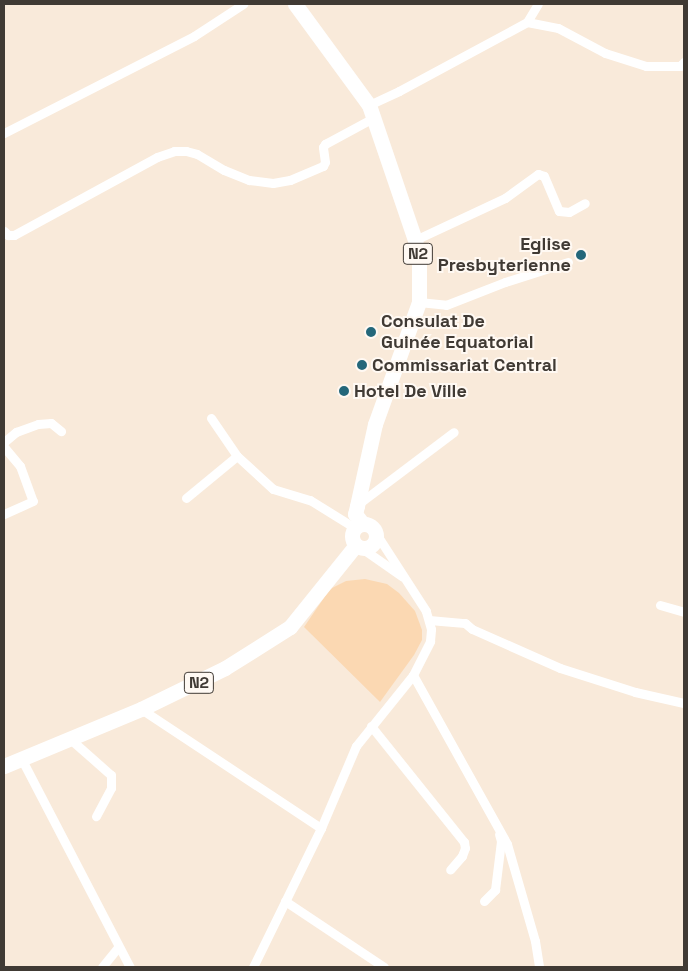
<!DOCTYPE html>
<meta charset="utf-8">
<style>
body{margin:0}
#map{position:relative;width:688px;height:971px;overflow:hidden;background:#f9eada;font-family:"Space Grotesk",sans-serif}
div>[style]{position:absolute}
.green>*{inset:0;background:#fbd8b2}
.minor>*{height:9px;margin:-4.5px;padding:0 4.5px;transform-origin:4.5px;border-radius:4.5px;background:#fff}
.trunk>*{height:15px;margin:-7.5px;padding:0 7.5px;transform-origin:7.5px;border-radius:7.5px;background:#fff}
.trunk>.ring{margin:-7.5px;padding:0;box-sizing:content-box;background:none;border:15px solid #fff;border-radius:50%}
.dots>*{width:14px;height:14px;translate:-50% -50%;box-sizing:border-box;border:2px solid #fff9f3;border-radius:50%}
span{translate:-50% -50%;white-space:nowrap;text-align:center;line-height:1.15;-webkit-text-stroke:4px #fff9f3;paint-order:stroke}
.shield-label span{padding:1px 4px;background:#fff9f3;border:1px solid;border-radius:4px;-webkit-text-stroke-width:0}
.shield-label{font-size:16px;color:#403a34;font-weight:700}
.poi-label{font-size:18px;color:#403a34;font-weight:700}
.right{translate:-100% -50%;text-align:right}
.left{translate:0 -50%;text-align:left}
.frame{position:absolute;inset:0;border:5px solid #403a34;pointer-events:none}
</style>
<div id="map">
<div class="green">
<div style="clip-path:polygon(365px 579px,387px 584px,399px 593px,415px 611px,422px 630px,422px 640px,414px 655px,380px 702px,304px 627px,330px 589px,346px 581px)"></div>
</div>
<div class="minor">
<div style="left:527px;top:22px;width:32px;rotate:11deg"></div>
<div style="left:558px;top:28px;width:53px;rotate:28deg"></div>
<div style="left:605px;top:53px;width:43px;rotate:17.6deg"></div>
<div style="left:646px;top:66px;width:34px"></div>
<div style="left:680px;top:66px;width:6px;rotate:-45deg"></div>
<div style="left:369px;top:105px;width:33px;rotate:-25deg"></div>
<div style="left:399px;top:91px;width:145px;rotate:-28.3deg"></div>
<div style="left:527px;top:22px;width:21px;rotate:-59deg"></div>
<div style="left:4px;top:133px;width:213px;rotate:-27deg"></div>
<div style="left:194px;top:36px;width:59px;rotate:-33.1deg"></div>
<div style="left:4px;top:231px;width:6px;rotate:45deg"></div>
<div style="left:8px;top:235px;width:6px"></div>
<div style="left:14px;top:235px;width:163px;rotate:-28.6deg"></div>
<div style="left:157px;top:157px;width:18px;rotate:-19deg"></div>
<div style="left:174px;top:151px;width:12px"></div>
<div style="left:186px;top:151px;width:11px;rotate:15deg"></div>
<div style="left:197px;top:154px;width:31px;rotate:31deg"></div>
<div style="left:224px;top:170px;width:27px;rotate:22deg"></div>
<div style="left:249px;top:180px;width:24px;rotate:7deg"></div>
<div style="left:273px;top:183px;width:17px;rotate:-10deg"></div>
<div style="left:290px;top:180px;width:36px;rotate:-23deg"></div>
<div style="left:323px;top:166px;width:4px;rotate:-63deg"></div>
<div style="left:325px;top:162px;width:15px;rotate:-98deg"></div>
<div style="left:323px;top:147px;width:4px;rotate:-56deg"></div>
<div style="left:325px;top:144px;width:55px;rotate:-28.4deg"></div>
<div style="left:415px;top:240px;width:99px;rotate:-25deg"></div>
<div style="left:505px;top:198px;width:41px;rotate:-36deg"></div>
<div style="left:538px;top:174px;width:6px;rotate:18deg"></div>
<div style="left:544px;top:176px;width:38px;rotate:67deg"></div>
<div style="left:559px;top:211px;width:10px;rotate:6deg"></div>
<div style="left:569px;top:212px;width:18px;rotate:-29deg"></div>
<div style="left:419px;top:302px;width:27px;rotate:6deg"></div>
<div style="left:446px;top:305px;width:63px;rotate:-21.3deg"></div>
<div style="left:505px;top:282px;width:66px;rotate:-17.6deg"></div>
<div style="left:211px;top:418px;width:46px;rotate:55.6deg"></div>
<div style="left:237px;top:456px;width:49px;rotate:42.5deg"></div>
<div style="left:273px;top:489px;width:39px;rotate:17deg"></div>
<div style="left:310px;top:500px;width:53px;rotate:31.9deg"></div>
<div style="left:4px;top:442px;width:16px;rotate:-40deg"></div>
<div style="left:16px;top:432px;width:23px;rotate:-20deg"></div>
<div style="left:38px;top:424px;width:13px;rotate:-4deg"></div>
<div style="left:51px;top:423px;width:13px;rotate:39deg"></div>
<div style="left:4px;top:447px;width:25px;rotate:50deg"></div>
<div style="left:20px;top:466px;width:37px;rotate:70deg"></div>
<div style="left:33px;top:501px;width:32px;rotate:156deg"></div>
<div style="left:186px;top:498px;width:66px;rotate:-39.5deg"></div>
<div style="left:357px;top:505px;width:121px;rotate:-37deg"></div>
<div style="left:360px;top:547px;width:52px;rotate:34.9deg"></div>
<div style="left:660px;top:605px;width:25px;rotate:16deg"></div>
<div style="left:429px;top:620px;width:36px;rotate:5deg"></div>
<div style="left:465px;top:623px;width:9px;rotate:41deg"></div>
<div style="left:472px;top:629px;width:96px;rotate:23.9deg"></div>
<div style="left:560px;top:668px;width:79px;rotate:17.7deg"></div>
<div style="left:635px;top:692px;width:50px;rotate:12.7deg"></div>
<div style="left:413px;top:675px;width:193px;rotate:60.9deg"></div>
<div style="left:507px;top:844px;width:101px;rotate:73.9deg"></div>
<div style="left:535px;top:941px;width:26px;rotate:81deg"></div>
<div style="left:141px;top:709px;width:216px;rotate:33.5deg"></div>
<div style="left:371px;top:726px;width:149px;rotate:51.3deg"></div>
<div style="left:464px;top:842px;width:6px;rotate:81deg"></div>
<div style="left:465px;top:848px;width:9px;rotate:111deg"></div>
<div style="left:462px;top:856px;width:18px;rotate:131deg"></div>
<div style="left:69px;top:738px;width:56px;rotate:41.4deg"></div>
<div style="left:111px;top:775px;width:13px;rotate:90deg"></div>
<div style="left:111px;top:788px;width:32px;rotate:118deg"></div>
<div style="left:21px;top:758px;width:236px;rotate:62.5deg"></div>
<div style="left:285px;top:901px;width:119px;rotate:33.7deg"></div>
<div style="left:484px;top:901px;width:16px;rotate:-45deg"></div>
<div style="left:495px;top:890px;width:49px;rotate:-83deg"></div>
<div style="left:501px;top:841px;width:7px;rotate:-106deg"></div>
<div style="left:102px;top:967px;width:26px;rotate:-51deg"></div>
<div style="left:253px;top:967px;width:155px;rotate:-63.9deg"></div>
<div style="left:321px;top:828px;width:89px;rotate:-66.9deg"></div>
<div style="left:356px;top:746px;width:91px;rotate:-51.2deg"></div>
<div style="left:413px;top:675px;width:38px;rotate:-63deg"></div>
<div style="left:430px;top:641px;width:12px;rotate:-85deg"></div>
<div style="left:431px;top:629px;width:19px;rotate:-106deg"></div>
<div style="left:426px;top:611px;width:90px;rotate:-122.8deg"></div>
</div>
<div class="trunk">
<div style="left:295px;top:4px;width:125px;rotate:53.8deg"></div>
<div style="left:369px;top:105px;width:143px;rotate:71.2deg"></div>
<div style="left:415px;top:240px;width:19px;rotate:78deg"></div>
<div style="left:419px;top:259px;width:43px;rotate:90deg"></div>
<div style="left:419px;top:302px;width:130px;rotate:109.8deg"></div>
<div style="left:375px;top:424px;width:84px;rotate:102.4deg"></div>
<div style="left:357px;top:506px;width:8px;rotate:104deg"></div>
<div style="left:355px;top:514px;width:13px;rotate:51deg"></div>
<div class="ring" style="left:352px;top:524px;width:9px;height:9px"></div>
<div style="left:4px;top:766px;width:148px;rotate:-22.6deg"></div>
<div style="left:141px;top:709px;width:93px;rotate:-26deg"></div>
<div style="left:225px;top:668px;width:77px;rotate:-32.2deg"></div>
<div style="left:290px;top:627px;width:105px;rotate:-51.2deg"></div>
</div>
<div class="dots">
<div style="left:581px;top:255px;background:#24677a"></div>
<div style="left:371px;top:332px;background:#24677a"></div>
<div style="left:362px;top:365px;background:#24677a"></div>
<div style="left:344px;top:391px;background:#24677a"></div>
</div>
<div class="shield-label">
<span style="left:418px;top:254px">N2</span>
<span style="left:199px;top:683px">N2</span>
</div>
<div class="poi-label">
<span class="right" style="left:571px;top:255px">Eglise<br>Presbyterienne</span>
<span class="left" style="left:381px;top:332px">Consulat De<br>Guinée Equatorial</span>
<span class="left" style="left:372px;top:365px">Commissariat Central</span>
<span class="left" style="left:354px;top:391px">Hotel De Ville</span>
</div>
<div class="frame"></div>
</div>
